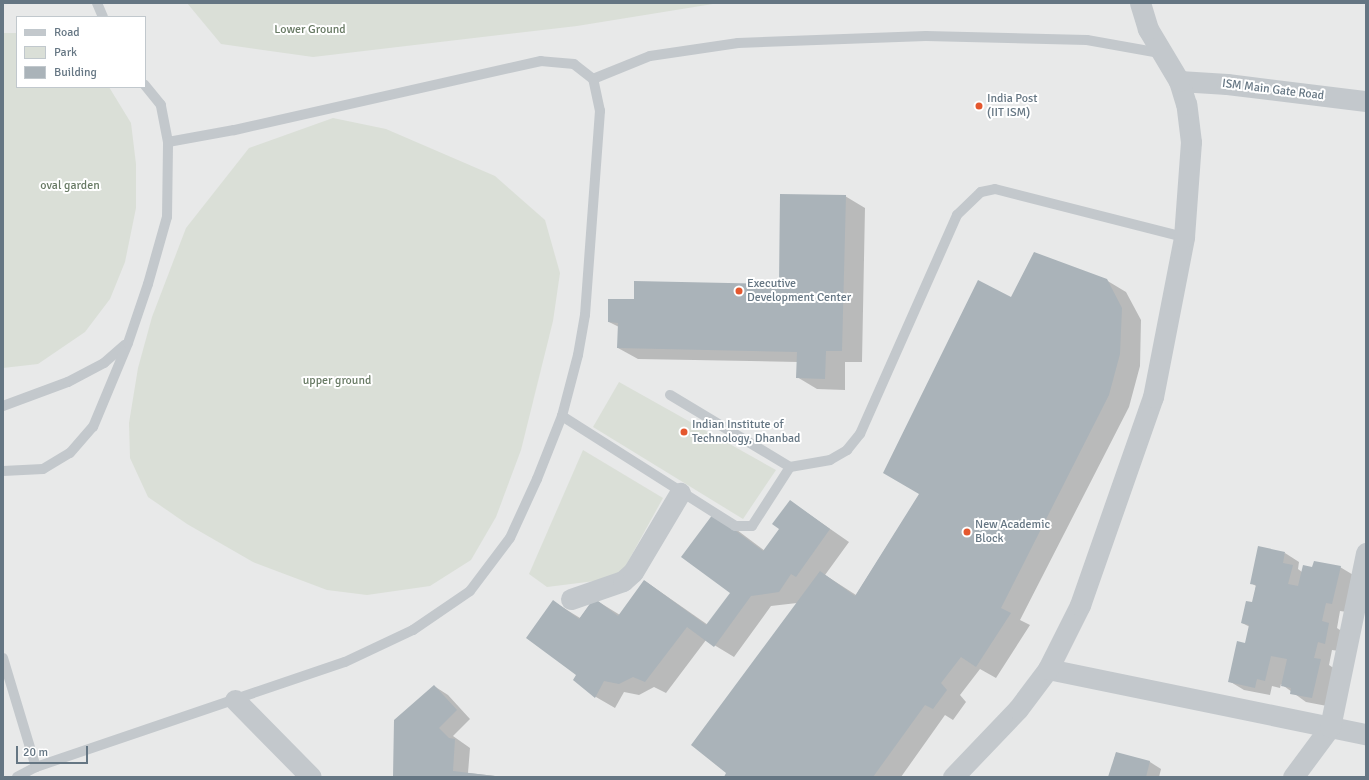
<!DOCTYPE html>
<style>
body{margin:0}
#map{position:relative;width:1369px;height:780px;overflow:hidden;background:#fafaf8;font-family:Signika,sans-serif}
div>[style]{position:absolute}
.built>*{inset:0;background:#e8e9e9}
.green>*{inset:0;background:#dadfd7}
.shadow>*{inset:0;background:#0003}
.building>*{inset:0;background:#aab3b9}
.lane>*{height:10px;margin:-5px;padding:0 5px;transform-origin:5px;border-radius:5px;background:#c3c8cc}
.street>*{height:21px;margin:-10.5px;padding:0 10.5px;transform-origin:10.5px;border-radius:10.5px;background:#c3c8cc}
.dots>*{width:11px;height:11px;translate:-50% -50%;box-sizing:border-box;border:2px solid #fff;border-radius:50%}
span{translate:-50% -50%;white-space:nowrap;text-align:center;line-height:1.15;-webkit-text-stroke:4px #fff;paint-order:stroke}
.park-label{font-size:12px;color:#687a64}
.street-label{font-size:12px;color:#657683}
.poi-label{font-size:12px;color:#657683}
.left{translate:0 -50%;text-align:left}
.frame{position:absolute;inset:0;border:4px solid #657683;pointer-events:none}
.legend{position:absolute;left:16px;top:16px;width:130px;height:72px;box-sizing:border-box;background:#fff;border:1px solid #c1c8cd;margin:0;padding:5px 7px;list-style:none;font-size:12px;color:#657683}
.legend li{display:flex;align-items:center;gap:8px;height:20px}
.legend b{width:20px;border:1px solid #c1c8cd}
.scale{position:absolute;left:16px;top:746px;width:72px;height:18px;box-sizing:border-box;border:2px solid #657683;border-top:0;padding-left:5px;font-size:12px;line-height:14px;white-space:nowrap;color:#657683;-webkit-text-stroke:3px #fff;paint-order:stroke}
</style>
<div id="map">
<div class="built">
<div style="clip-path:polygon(evenodd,3px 3px,1366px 3px,1366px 777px,3px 777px,3px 3px,17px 17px,145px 17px,145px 87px,17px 87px,17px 17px)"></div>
</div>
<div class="green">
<div style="clip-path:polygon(187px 3px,719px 3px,577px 26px,313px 57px,221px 44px)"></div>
<div style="clip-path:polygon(3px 33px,17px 33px,17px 87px,109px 87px,131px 123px,136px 164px,136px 208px,125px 262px,110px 299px,85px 332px,38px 364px,3px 368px)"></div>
<div style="clip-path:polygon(333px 118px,386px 129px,495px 176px,545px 220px,560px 273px,553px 321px,521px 450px,496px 517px,471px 560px,430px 586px,367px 595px,327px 590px,253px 562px,187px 524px,148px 497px,130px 458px,129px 423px,138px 368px,152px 317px,186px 228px,249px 148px)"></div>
<div style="clip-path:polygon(619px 382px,776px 470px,743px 519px,593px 427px)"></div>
<div style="clip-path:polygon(583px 450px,663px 498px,619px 578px,547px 587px,529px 574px)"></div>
</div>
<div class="shadow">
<div style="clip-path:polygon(845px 196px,865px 208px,862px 362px,845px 362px,845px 390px,817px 389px,797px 377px,798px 362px,638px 359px,618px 348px,619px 327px,609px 322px,635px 300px,780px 285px)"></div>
<div style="clip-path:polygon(1106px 280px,1126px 292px,1141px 320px,1140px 366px,1129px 407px,1020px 620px,1030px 625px,996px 678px,980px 669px,960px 695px,966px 702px,953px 720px,945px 715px,901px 777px,725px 777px,797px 603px,771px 606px,734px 657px,706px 640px,666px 693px,654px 687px,639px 695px,624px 692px,615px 708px,596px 697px,575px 679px,578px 675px,554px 602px,580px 618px,594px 599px,620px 615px,645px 581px,708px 625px,732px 592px,733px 527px,765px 551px,780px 529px,790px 501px,849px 542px,825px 575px,856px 595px,920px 494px,1012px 298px)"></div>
<div style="clip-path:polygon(1285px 553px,1299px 562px,1298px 569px,1302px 572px,1313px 568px,1340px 567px,1355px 576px,1347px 612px,1340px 611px,1337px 628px,1343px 632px,1339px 651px,1332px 650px,1329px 665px,1335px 669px,1327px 706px,1306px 702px,1281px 684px,1280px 688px,1272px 686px,1270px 695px,1244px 690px,1229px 681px,1246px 644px,1250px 627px,1242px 623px,1253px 603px,1256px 586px,1251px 583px)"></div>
<div style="clip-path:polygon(434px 686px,448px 695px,470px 719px,453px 736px,470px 748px,468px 773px,505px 777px,394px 777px)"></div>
<div style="clip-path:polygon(1116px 753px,1150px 762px,1161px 769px,1159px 777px,1110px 777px)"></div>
</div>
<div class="building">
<div style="clip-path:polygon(780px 194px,846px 195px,842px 351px,826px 351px,825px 379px,796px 378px,797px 352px,617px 348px,618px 323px,608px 322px,608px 299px,634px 299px,634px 281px,779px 284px)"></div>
<div style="clip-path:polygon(1034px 252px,1107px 279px,1122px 308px,1120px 354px,1109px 395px,1001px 608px,1011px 613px,976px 667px,961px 657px,941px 683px,947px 690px,933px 709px,925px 705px,873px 777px,724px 777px,726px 773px,691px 745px,820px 571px,855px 596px,919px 494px,883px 473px,978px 280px,1011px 297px)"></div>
<div style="clip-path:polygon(790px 500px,830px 529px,796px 577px,791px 574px,779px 592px,751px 596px,714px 647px,687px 627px,645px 682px,633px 677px,619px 684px,604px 681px,595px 698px,573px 680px,576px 675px,526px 638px,553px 600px,579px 619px,594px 598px,618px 616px,644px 580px,706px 625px,730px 593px,681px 557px,713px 514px,763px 551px,779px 529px,772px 524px)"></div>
<div style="clip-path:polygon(1258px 546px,1285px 552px,1283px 563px,1293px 565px,1288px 584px,1298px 586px,1303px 565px,1312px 567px,1314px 561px,1341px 566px,1332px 604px,1326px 603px,1322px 621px,1329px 623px,1325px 644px,1318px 642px,1314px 658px,1321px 659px,1312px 698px,1290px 694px,1291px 688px,1281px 686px,1287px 659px,1271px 656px,1265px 681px,1257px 679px,1255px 688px,1228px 682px,1237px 641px,1245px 643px,1249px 625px,1241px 623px,1246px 601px,1252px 602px,1256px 585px,1250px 584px)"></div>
<div style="clip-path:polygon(434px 685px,457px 710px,439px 728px,449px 738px,455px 739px,453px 771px,503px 777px,393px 777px,394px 720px)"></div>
<div style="clip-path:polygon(1116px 752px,1150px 761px,1146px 777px,1108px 777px)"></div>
</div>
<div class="lane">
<div style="left:97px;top:3px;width:15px;rotate:67deg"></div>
<div style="left:593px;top:79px;width:61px;rotate:-22deg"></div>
<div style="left:650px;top:56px;width:89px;rotate:-8.4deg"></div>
<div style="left:738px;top:43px;width:188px;rotate:-2.1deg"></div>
<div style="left:926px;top:36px;width:161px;rotate:1.4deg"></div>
<div style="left:1087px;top:40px;width:74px;rotate:10.1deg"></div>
<div style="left:3px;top:406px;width:69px;rotate:-20.3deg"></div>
<div style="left:68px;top:382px;width:41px;rotate:-27.8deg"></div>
<div style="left:104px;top:363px;width:28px;rotate:-41deg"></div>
<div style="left:562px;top:416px;width:205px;rotate:32.4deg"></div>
<div style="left:735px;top:526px;width:17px"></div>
<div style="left:752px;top:526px;width:70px;rotate:-57.2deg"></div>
<div style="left:790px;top:467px;width:140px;rotate:-149deg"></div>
<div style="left:790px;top:467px;width:41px;rotate:-9.9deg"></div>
<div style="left:830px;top:460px;width:20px;rotate:-30deg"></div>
<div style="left:847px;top:450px;width:21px;rotate:-51deg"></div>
<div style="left:860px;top:434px;width:240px;rotate:-66.1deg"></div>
<div style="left:957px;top:215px;width:33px;rotate:-44deg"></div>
<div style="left:981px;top:192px;width:14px;rotate:-12deg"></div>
<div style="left:995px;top:189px;width:195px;rotate:14.3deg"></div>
<div style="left:3px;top:471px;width:40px;rotate:-2.9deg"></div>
<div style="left:43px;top:469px;width:31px;rotate:-31deg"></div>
<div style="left:70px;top:453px;width:35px;rotate:-49deg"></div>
<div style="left:93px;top:427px;width:91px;rotate:-67.4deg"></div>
<div style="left:128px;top:343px;width:62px;rotate:-71.3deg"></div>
<div style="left:148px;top:284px;width:70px;rotate:-74.2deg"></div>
<div style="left:167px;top:217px;width:75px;rotate:-89.2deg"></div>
<div style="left:168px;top:142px;width:38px;rotate:-101deg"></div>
<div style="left:161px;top:105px;width:26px;rotate:-129deg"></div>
<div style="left:3px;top:658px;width:114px;rotate:73.2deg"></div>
<div style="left:17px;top:777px;width:21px;rotate:-28deg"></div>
<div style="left:36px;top:767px;width:326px;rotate:-18.8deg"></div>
<div style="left:345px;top:662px;width:75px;rotate:-25.2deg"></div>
<div style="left:413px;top:630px;width:69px;rotate:-34.4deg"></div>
<div style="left:470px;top:591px;width:66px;rotate:-53deg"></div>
<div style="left:510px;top:538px;width:65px;rotate:-65.4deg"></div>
<div style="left:537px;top:479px;width:68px;rotate:-68.4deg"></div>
<div style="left:562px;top:416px;width:63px;rotate:-75.3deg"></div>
<div style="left:578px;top:355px;width:41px;rotate:-80.1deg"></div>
<div style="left:585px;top:315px;width:205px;rotate:-85.8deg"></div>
<div style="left:600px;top:111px;width:33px;rotate:-102deg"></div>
<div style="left:593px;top:79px;width:24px;rotate:-142deg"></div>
<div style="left:574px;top:64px;width:33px;rotate:-175deg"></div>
<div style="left:541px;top:61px;width:315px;rotate:167.3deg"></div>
<div style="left:234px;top:130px;width:67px;rotate:169.7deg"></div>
</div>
<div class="street">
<div style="left:1179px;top:81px;width:48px;rotate:3.6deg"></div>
<div style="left:1227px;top:84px;width:140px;rotate:7deg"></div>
<div style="left:571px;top:599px;width:55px;rotate:-19.1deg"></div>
<div style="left:623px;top:581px;width:13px;rotate:-42deg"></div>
<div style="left:633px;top:572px;width:92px;rotate:-59.3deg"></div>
<div style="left:1048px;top:669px;width:325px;rotate:11.6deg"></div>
<div style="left:235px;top:700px;width:108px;rotate:45.4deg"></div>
<div style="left:953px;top:777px;width:94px;rotate:-46.3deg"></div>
<div style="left:1018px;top:709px;width:50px;rotate:-53.1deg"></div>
<div style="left:1048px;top:669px;width:72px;rotate:-63.4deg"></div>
<div style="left:1080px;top:605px;width:220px;rotate:-70.7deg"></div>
<div style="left:1153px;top:397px;width:163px;rotate:-79deg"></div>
<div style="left:1184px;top:237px;width:95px;rotate:-85.8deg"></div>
<div style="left:1191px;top:142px;width:38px;rotate:-97deg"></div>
<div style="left:1186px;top:104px;width:24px;rotate:-107deg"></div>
<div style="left:1179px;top:81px;width:61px;rotate:-120.8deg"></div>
<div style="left:1148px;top:29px;width:27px;rotate:-107deg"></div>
<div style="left:1293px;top:777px;width:62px;rotate:-53.5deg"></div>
<div style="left:1330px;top:727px;width:178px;rotate:-78.3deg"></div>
</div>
<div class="dots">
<div style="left:979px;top:106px;background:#e4572e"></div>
<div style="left:739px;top:291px;background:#e4572e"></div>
<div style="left:684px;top:432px;background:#e4572e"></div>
<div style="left:967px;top:532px;background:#e4572e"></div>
</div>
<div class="park-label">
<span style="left:310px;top:30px">Lower Ground</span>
<span style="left:70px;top:186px">oval garden</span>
<span style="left:337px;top:381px">upper ground</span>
</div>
<div class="street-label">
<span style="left:1273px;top:90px;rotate:7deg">ISM Main Gate Road</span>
</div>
<div class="poi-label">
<span class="left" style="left:987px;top:106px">India Post<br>(IIT ISM)</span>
<span class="left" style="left:747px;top:291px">Executive<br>Development Center</span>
<span class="left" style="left:692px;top:432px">Indian Institute of<br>Technology, Dhanbad</span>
<span class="left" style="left:975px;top:532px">New Academic<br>Block</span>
</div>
<div class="frame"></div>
<ul class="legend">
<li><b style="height:5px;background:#c3c8cc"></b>Road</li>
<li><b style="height:11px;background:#dadfd7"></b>Park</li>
<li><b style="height:11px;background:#aab3b9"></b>Building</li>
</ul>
<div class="scale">20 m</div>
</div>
